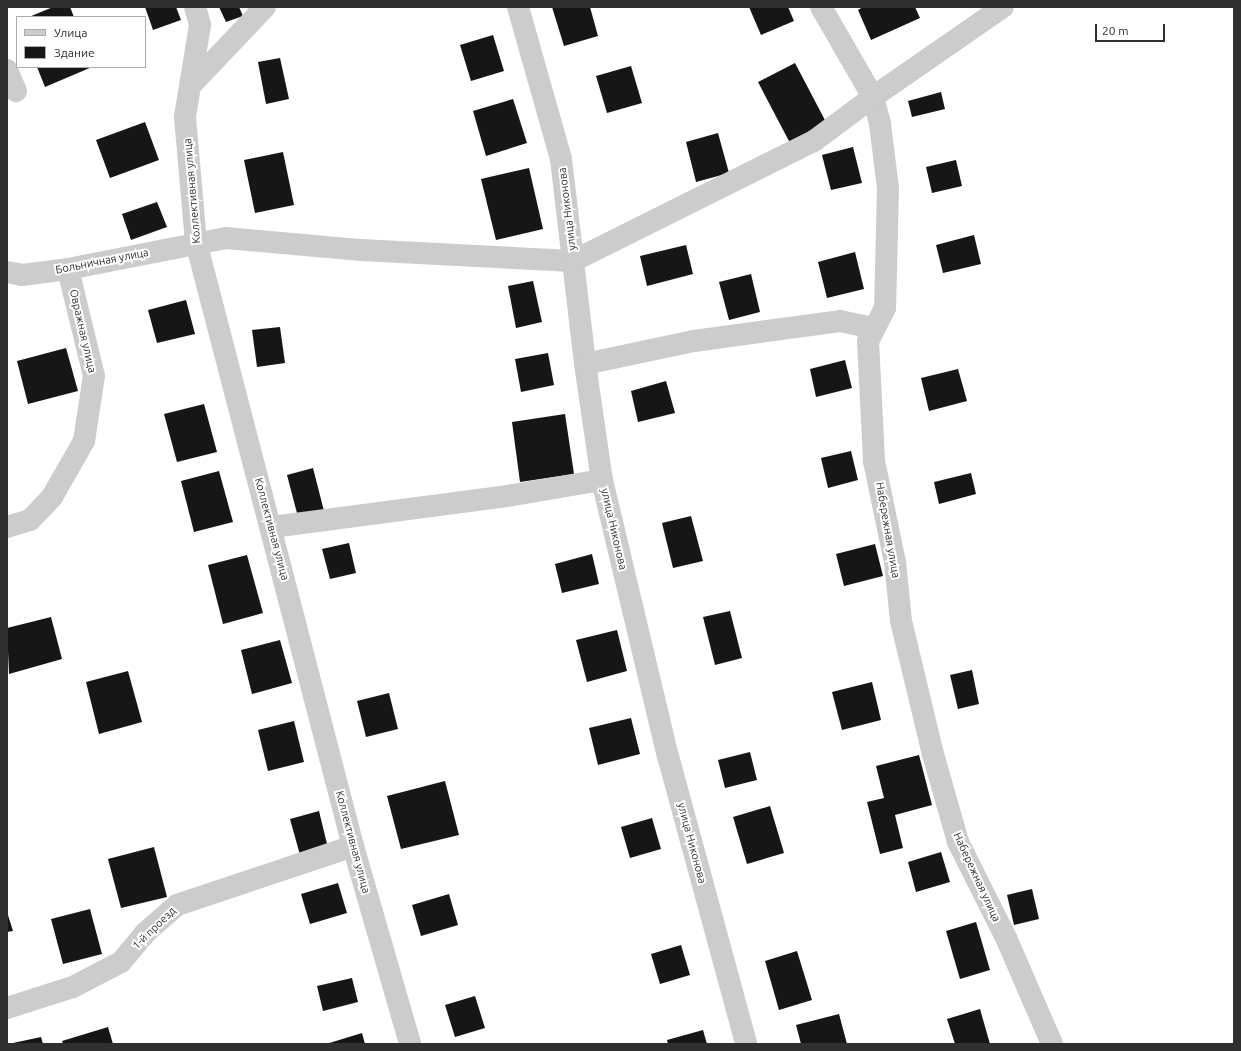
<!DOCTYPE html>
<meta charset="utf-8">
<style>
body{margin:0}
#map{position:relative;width:1241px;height:1051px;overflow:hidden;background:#fff;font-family:Ubuntu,sans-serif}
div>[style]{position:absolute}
.building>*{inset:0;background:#161616}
.minor>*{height:22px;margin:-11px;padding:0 11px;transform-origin:11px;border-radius:11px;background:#ccc}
span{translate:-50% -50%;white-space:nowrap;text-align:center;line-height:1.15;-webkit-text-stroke:4px #fff;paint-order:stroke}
.street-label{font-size:11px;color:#2f2f2f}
.frame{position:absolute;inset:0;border:8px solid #2f2f2f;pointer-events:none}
.legend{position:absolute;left:16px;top:16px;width:130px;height:52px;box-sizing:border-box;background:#fff;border:1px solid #acacac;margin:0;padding:5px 7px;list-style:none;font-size:12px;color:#2f2f2f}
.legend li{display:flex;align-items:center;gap:8px;height:20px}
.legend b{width:20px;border:1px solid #acacac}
.scale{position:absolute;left:1095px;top:24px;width:70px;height:18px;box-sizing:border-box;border:2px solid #2f2f2f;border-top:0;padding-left:5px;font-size:12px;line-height:14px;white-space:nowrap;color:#2f2f2f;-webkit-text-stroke:3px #fff;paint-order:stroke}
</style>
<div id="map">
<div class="building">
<div style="clip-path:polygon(53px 7px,70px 7px,74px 17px,29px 17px)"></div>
<div style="clip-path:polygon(145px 7px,176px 7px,181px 20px,153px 30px)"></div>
<div style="clip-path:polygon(219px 7px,239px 7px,243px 16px,226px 22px)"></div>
<div style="clip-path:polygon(552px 7px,590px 7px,598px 36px,564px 46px)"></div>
<div style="clip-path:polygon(749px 7px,788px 7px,794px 21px,761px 35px)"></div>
<div style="clip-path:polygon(863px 7px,915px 7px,920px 18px,871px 40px,858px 10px)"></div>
<div style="clip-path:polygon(493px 35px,504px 71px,471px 81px,460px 45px)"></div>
<div style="clip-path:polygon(280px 58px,289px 99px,266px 104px,258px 62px)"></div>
<div style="clip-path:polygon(795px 63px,827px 124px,790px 143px,758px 82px)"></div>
<div style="clip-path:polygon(631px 66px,642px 103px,607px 113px,596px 76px)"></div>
<div style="clip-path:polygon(37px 67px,92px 67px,45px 87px)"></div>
<div style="clip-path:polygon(941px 92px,945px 109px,912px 117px,908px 101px)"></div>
<div style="clip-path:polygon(513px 99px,527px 143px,486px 156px,473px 111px)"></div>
<div style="clip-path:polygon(145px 122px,159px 160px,110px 178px,96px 140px)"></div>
<div style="clip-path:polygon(718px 133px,729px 173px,696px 182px,686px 142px)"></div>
<div style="clip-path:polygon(853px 147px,862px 183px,831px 190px,822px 155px)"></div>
<div style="clip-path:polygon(283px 152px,294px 205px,255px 213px,244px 160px)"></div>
<div style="clip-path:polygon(956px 160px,962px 186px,932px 193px,926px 167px)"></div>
<div style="clip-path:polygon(529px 168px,543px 229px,496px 240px,481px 179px)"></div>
<div style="clip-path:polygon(157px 202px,167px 227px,131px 240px,122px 214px)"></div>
<div style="clip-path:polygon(974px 235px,981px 264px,943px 273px,936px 245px)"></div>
<div style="clip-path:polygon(686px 245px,693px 274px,647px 286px,640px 256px)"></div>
<div style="clip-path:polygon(855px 252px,864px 289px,827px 298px,818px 262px)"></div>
<div style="clip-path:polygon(751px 274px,760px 312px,729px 320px,719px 282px)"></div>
<div style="clip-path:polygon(533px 281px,542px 322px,516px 328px,508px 286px)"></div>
<div style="clip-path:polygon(186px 300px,195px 334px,157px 343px,148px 310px)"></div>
<div style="clip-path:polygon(280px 327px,285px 363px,257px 367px,252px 330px)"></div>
<div style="clip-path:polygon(66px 348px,78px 391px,28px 404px,17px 361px)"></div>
<div style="clip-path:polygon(548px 353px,554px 385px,521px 392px,515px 359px)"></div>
<div style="clip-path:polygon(845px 360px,852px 388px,816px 397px,810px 369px)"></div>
<div style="clip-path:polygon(958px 369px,967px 401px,929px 411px,921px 378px)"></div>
<div style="clip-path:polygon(666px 381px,675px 413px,638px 422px,631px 391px)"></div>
<div style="clip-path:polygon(204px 404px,217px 452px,177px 462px,164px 414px)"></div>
<div style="clip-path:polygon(565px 414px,574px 474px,520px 482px,512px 422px)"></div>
<div style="clip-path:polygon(851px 451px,858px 480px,828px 488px,821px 458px)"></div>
<div style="clip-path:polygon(313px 468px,324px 511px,298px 517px,287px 475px)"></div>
<div style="clip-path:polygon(219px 471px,233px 522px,194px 532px,181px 481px)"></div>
<div style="clip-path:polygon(971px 473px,976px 494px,939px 504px,934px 482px)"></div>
<div style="clip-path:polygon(691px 516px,703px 561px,673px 568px,662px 523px)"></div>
<div style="clip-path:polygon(349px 543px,356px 573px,330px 579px,322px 549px)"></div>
<div style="clip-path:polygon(875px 544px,883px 576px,844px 586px,836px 554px)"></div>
<div style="clip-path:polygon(592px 554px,599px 584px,562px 593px,555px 564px)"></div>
<div style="clip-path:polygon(247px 555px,263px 613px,223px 624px,208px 565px)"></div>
<div style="clip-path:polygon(730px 611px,742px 658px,715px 665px,703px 617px)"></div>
<div style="clip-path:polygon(51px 617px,62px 659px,9px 674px,7px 628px)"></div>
<div style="clip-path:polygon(617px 630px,627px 671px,587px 682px,576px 640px)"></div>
<div style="clip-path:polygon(280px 640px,292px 683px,252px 694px,241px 650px)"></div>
<div style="clip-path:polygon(972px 670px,979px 704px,958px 709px,950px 675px)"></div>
<div style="clip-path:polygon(128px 671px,142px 722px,99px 734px,86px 682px)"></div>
<div style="clip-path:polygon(872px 682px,881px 720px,842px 730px,832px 692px)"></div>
<div style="clip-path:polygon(389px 693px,398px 729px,366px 737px,357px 701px)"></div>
<div style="clip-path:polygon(631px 718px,640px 754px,598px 765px,589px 728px)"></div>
<div style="clip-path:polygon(294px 721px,304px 762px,268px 771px,258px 730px)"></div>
<div style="clip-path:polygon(750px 752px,757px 780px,725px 788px,718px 760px)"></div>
<div style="clip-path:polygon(919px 755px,932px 805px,895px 815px,903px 848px,880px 854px,867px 802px,884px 798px,876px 766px)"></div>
<div style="clip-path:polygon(445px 781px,459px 835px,401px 849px,387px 796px)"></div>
<div style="clip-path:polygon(770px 806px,784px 853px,747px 864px,733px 817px)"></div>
<div style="clip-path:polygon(319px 811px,328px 848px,300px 855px,290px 819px)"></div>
<div style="clip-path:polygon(652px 818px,661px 849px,630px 858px,621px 827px)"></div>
<div style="clip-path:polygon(154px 847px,167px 897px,121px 908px,108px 859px)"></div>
<div style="clip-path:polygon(941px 852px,950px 882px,916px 892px,908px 862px)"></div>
<div style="clip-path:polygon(338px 883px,347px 913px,310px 924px,301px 894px)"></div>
<div style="clip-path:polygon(1032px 889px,1039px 919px,1014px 925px,1007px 895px)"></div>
<div style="clip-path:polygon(449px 894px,458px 925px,421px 936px,412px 905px)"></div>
<div style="clip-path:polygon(90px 909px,102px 954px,63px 964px,51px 919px)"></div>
<div style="clip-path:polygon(7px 912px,13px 931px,7px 932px)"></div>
<div style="clip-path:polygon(976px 922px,990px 970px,960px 979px,946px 931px)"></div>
<div style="clip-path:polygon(681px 945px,690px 975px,660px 984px,651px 954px)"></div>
<div style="clip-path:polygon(797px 951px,812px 1000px,779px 1010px,765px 961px)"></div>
<div style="clip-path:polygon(352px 978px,358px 1002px,323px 1011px,317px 986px)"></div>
<div style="clip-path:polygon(475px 996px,485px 1028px,455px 1037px,445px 1005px)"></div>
<div style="clip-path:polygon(980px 1009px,990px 1044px,955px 1044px,947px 1019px)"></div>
<div style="clip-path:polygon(839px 1014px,847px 1044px,801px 1044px,796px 1025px)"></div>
<div style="clip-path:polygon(108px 1027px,113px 1044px,63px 1044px,62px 1041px)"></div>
<div style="clip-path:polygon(703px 1030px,707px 1044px,668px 1044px,667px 1040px)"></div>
<div style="clip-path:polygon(362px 1033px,365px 1044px,326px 1044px)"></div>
<div style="clip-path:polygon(41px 1037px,43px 1044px,13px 1044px,13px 1043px)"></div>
</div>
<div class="minor">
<div style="left:195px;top:7px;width:19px;rotate:74deg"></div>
<div style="left:200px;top:25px;width:93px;rotate:99.3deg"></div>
<div style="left:185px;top:117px;width:125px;rotate:85deg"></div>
<div style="left:196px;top:242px;width:624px;rotate:75.43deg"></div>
<div style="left:353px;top:846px;width:206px;rotate:73.9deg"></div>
<div style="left:518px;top:7px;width:158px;rotate:74.2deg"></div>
<div style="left:561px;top:159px;width:206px;rotate:83.3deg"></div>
<div style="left:585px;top:364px;width:117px;rotate:81.7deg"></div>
<div style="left:602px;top:480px;width:284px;rotate:76.6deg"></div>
<div style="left:668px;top:756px;width:298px;rotate:74.8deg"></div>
<div style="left:821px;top:7px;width:104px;rotate:60deg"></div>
<div style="left:873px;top:97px;width:28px;rotate:75deg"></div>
<div style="left:880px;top:124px;width:64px;rotate:82.9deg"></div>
<div style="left:888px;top:188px;width:120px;rotate:91.4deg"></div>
<div style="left:885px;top:308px;width:37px;rotate:117deg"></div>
<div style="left:868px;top:341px;width:120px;rotate:87.1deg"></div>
<div style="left:874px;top:461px;width:103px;rotate:78.3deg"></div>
<div style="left:895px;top:562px;width:59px;rotate:84.2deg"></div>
<div style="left:901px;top:621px;width:137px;rotate:76.5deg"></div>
<div style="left:933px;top:754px;width:91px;rotate:74.1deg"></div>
<div style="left:958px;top:842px;width:110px;rotate:63.4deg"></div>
<div style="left:1007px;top:940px;width:113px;rotate:66.6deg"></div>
<div style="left:7px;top:70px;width:23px;rotate:67deg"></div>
<div style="left:190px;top:86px;width:109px;rotate:-46.5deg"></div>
<div style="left:7px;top:272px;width:15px;rotate:11deg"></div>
<div style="left:22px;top:275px;width:46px;rotate:-7.4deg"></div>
<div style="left:68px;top:269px;width:161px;rotate:-11.1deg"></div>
<div style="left:226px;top:238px;width:136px;rotate:5.1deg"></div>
<div style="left:361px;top:250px;width:212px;rotate:3deg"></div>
<div style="left:573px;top:261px;width:269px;rotate:-26.5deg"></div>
<div style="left:814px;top:141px;width:74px;rotate:-36.7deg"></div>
<div style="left:873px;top:97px;width:158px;rotate:-34.7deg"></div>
<div style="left:585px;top:364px;width:111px;rotate:-11.9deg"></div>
<div style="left:694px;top:341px;width:147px;rotate:-7.8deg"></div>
<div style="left:840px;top:321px;width:35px;rotate:12deg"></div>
<div style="left:7px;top:527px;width:24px;rotate:-17deg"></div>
<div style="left:30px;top:520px;width:32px;rotate:-46deg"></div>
<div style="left:52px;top:497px;width:64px;rotate:-60.3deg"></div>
<div style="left:84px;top:441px;width:66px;rotate:-81.3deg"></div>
<div style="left:94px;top:376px;width:110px;rotate:-103.7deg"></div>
<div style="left:272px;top:527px;width:231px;rotate:-7.5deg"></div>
<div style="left:501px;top:497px;width:102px;rotate:-9.6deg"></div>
<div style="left:7px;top:1008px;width:69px;rotate:-17.7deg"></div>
<div style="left:73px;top:987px;width:54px;rotate:-27.5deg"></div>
<div style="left:121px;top:962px;width:38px;rotate:-50deg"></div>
<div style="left:145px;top:933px;width:43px;rotate:-41.2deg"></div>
<div style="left:177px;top:905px;width:186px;rotate:-18.5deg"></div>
</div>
<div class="street-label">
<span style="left:192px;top:191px;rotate:-95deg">Коллективная улица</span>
<span style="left:567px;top:209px;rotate:-97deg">улица Никонова</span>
<span style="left:102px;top:261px;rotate:-11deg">Больничная улица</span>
<span style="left:83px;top:331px;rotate:77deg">Овражная улица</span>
<span style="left:272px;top:529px;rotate:75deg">Коллективная улица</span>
<span style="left:614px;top:529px;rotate:77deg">улица Никонова</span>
<span style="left:888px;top:530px;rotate:80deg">Набережная улица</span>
<span style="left:353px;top:842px;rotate:75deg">Коллективная улица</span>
<span style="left:692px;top:843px;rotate:75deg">улица Никонова</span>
<span style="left:977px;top:877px;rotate:65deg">Набережная улица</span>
<span style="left:154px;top:928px;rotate:-44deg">1-й проезд</span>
</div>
<div class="frame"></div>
<ul class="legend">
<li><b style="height:5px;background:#ccc"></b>Улица</li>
<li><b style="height:11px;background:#161616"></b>Здание</li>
</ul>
<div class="scale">20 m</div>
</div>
